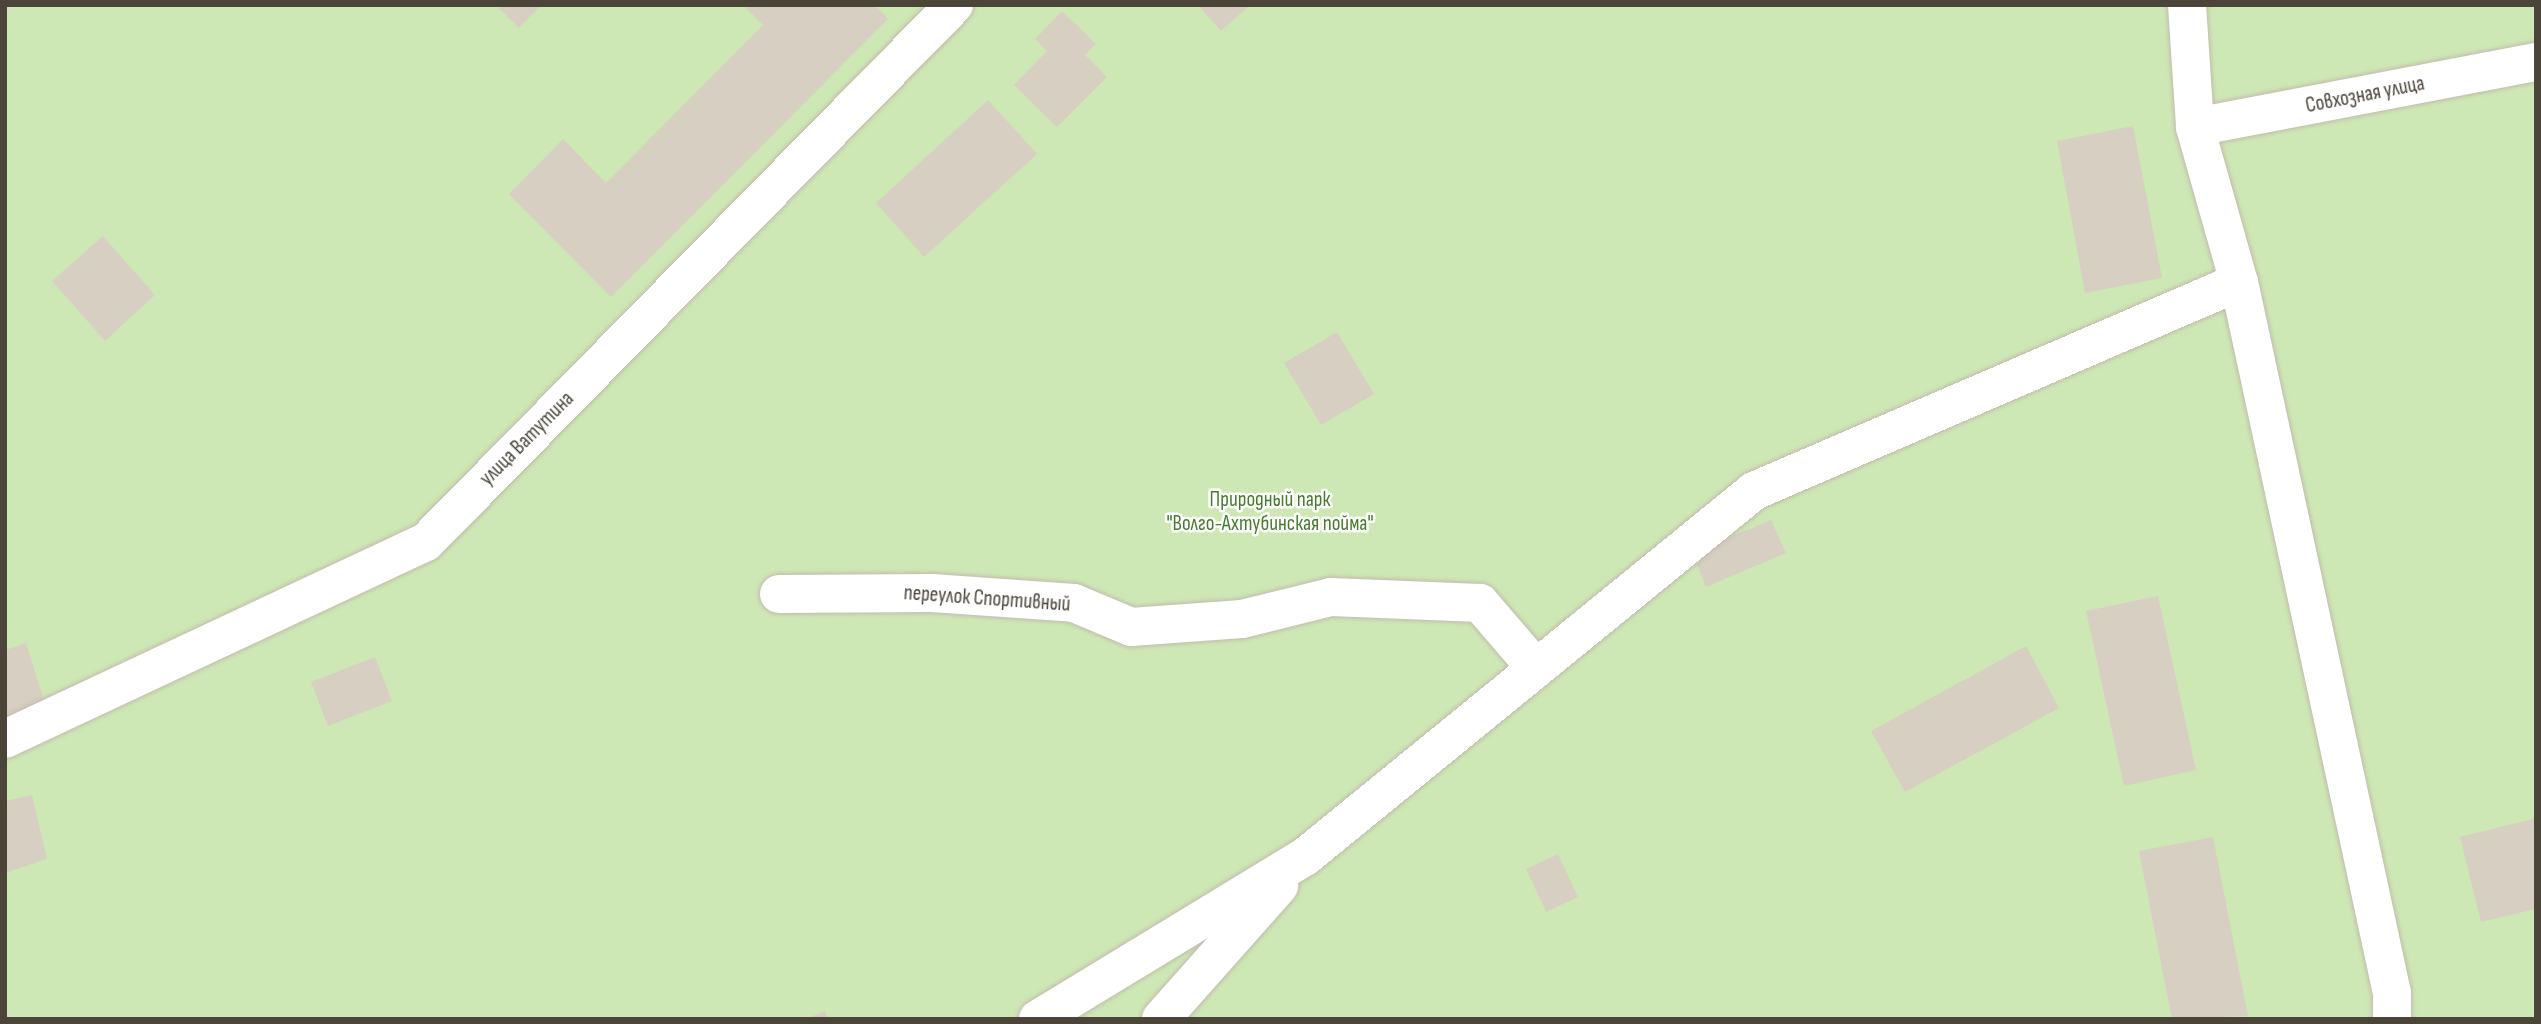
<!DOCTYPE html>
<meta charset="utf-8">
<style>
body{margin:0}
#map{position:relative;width:2541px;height:1024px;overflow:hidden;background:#f5f3eb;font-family:"Sofia Sans Condensed",sans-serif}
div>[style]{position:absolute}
.green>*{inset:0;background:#cee8b5}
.building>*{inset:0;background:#d7cfc1}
.roads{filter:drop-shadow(0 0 2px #c1bbae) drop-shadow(0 0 2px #c1bbae)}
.street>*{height:38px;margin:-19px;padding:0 19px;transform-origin:19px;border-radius:19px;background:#fff}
span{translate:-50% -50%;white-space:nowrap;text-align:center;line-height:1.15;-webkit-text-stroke:5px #fff;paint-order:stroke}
.street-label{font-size:21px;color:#4a4439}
.park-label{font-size:21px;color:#457c2c}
.frame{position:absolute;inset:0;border:7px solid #4a4439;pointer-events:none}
</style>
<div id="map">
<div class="green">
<div style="clip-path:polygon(5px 5px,2536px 5px,2536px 1019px,5px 1019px)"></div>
</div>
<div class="building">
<div style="clip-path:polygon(496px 5px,542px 5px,519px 28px)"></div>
<div style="clip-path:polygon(743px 5px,875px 5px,888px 19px,611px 297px,509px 194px,563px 139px,606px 183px,763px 25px)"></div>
<div style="clip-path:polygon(1198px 5px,1250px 5px,1221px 31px)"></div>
<div style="clip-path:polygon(1062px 11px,1096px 44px,1085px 55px,1107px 77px,1057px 127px,1014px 85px,1047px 51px,1035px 39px)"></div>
<div style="clip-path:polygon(988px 100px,1037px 154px,924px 257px,876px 203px)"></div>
<div style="clip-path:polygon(2133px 126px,2162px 278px,2085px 293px,2057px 141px)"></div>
<div style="clip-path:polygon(103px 236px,155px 295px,105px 341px,52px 281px)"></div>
<div style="clip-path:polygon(1337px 332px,1374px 394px,1321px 425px,1284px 363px)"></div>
<div style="clip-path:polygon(1771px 520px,1786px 553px,1706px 587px,1692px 553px)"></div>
<div style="clip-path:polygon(2158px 596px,2196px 770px,2124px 786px,2086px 611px)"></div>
<div style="clip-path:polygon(26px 643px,46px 707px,5px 723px,5px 650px)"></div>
<div style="clip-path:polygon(2026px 646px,2059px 708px,1905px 792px,1871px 731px)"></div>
<div style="clip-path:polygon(375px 657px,392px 701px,328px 726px,311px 682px)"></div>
<div style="clip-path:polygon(32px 795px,47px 859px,5px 873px,5px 801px)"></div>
<div style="clip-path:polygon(2536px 818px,2536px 909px,2481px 922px,2460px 837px)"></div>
<div style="clip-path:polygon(2213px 837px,2248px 1016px,2172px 1019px,2139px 851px)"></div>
<div style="clip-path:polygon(1558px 854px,1578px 897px,1546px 912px,1526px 869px)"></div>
<div style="clip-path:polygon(825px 1011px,828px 1019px,806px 1019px)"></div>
</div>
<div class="roads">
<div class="street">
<div style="left:2187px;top:5px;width:122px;rotate:86.2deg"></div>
<div style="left:2195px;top:127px;width:161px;rotate:74.2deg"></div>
<div style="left:2239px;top:282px;width:727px;rotate:77.86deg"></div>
<div style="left:2392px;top:993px;width:26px;rotate:90deg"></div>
<div style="left:2195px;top:127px;width:347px;rotate:-10.8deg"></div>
<div style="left:779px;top:594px;width:153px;rotate:-0.4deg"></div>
<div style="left:932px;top:593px;width:142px;rotate:4deg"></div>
<div style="left:1074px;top:603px;width:62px;rotate:22.8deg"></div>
<div style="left:1131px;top:627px;width:111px;rotate:-4.1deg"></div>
<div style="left:1242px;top:619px;width:92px;rotate:-13.9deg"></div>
<div style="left:1331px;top:597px;width:149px;rotate:2.3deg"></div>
<div style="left:1480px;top:603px;width:86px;rotate:49.3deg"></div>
<div style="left:5px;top:739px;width:465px;rotate:-25.1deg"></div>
<div style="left:426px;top:542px;width:753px;rotate:-45.48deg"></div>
<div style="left:1038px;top:1019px;width:314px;rotate:-31.3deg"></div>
<div style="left:1306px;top:856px;width:578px;rotate:-39.17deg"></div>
<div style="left:1754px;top:491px;width:528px;rotate:-23.31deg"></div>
<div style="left:1161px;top:1019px;width:178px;rotate:-48.4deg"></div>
</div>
</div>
<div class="street-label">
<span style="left:2365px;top:95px;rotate:-11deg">Совхозная улица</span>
<span style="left:527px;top:439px;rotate:-45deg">улица Ватутина</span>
<span style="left:987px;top:599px;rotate:4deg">переулок Спортивный</span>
</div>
<div class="park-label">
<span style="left:1270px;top:512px">Природный парк<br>"Волго-Ахтубинская пойма"</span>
</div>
<div class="frame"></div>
</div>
